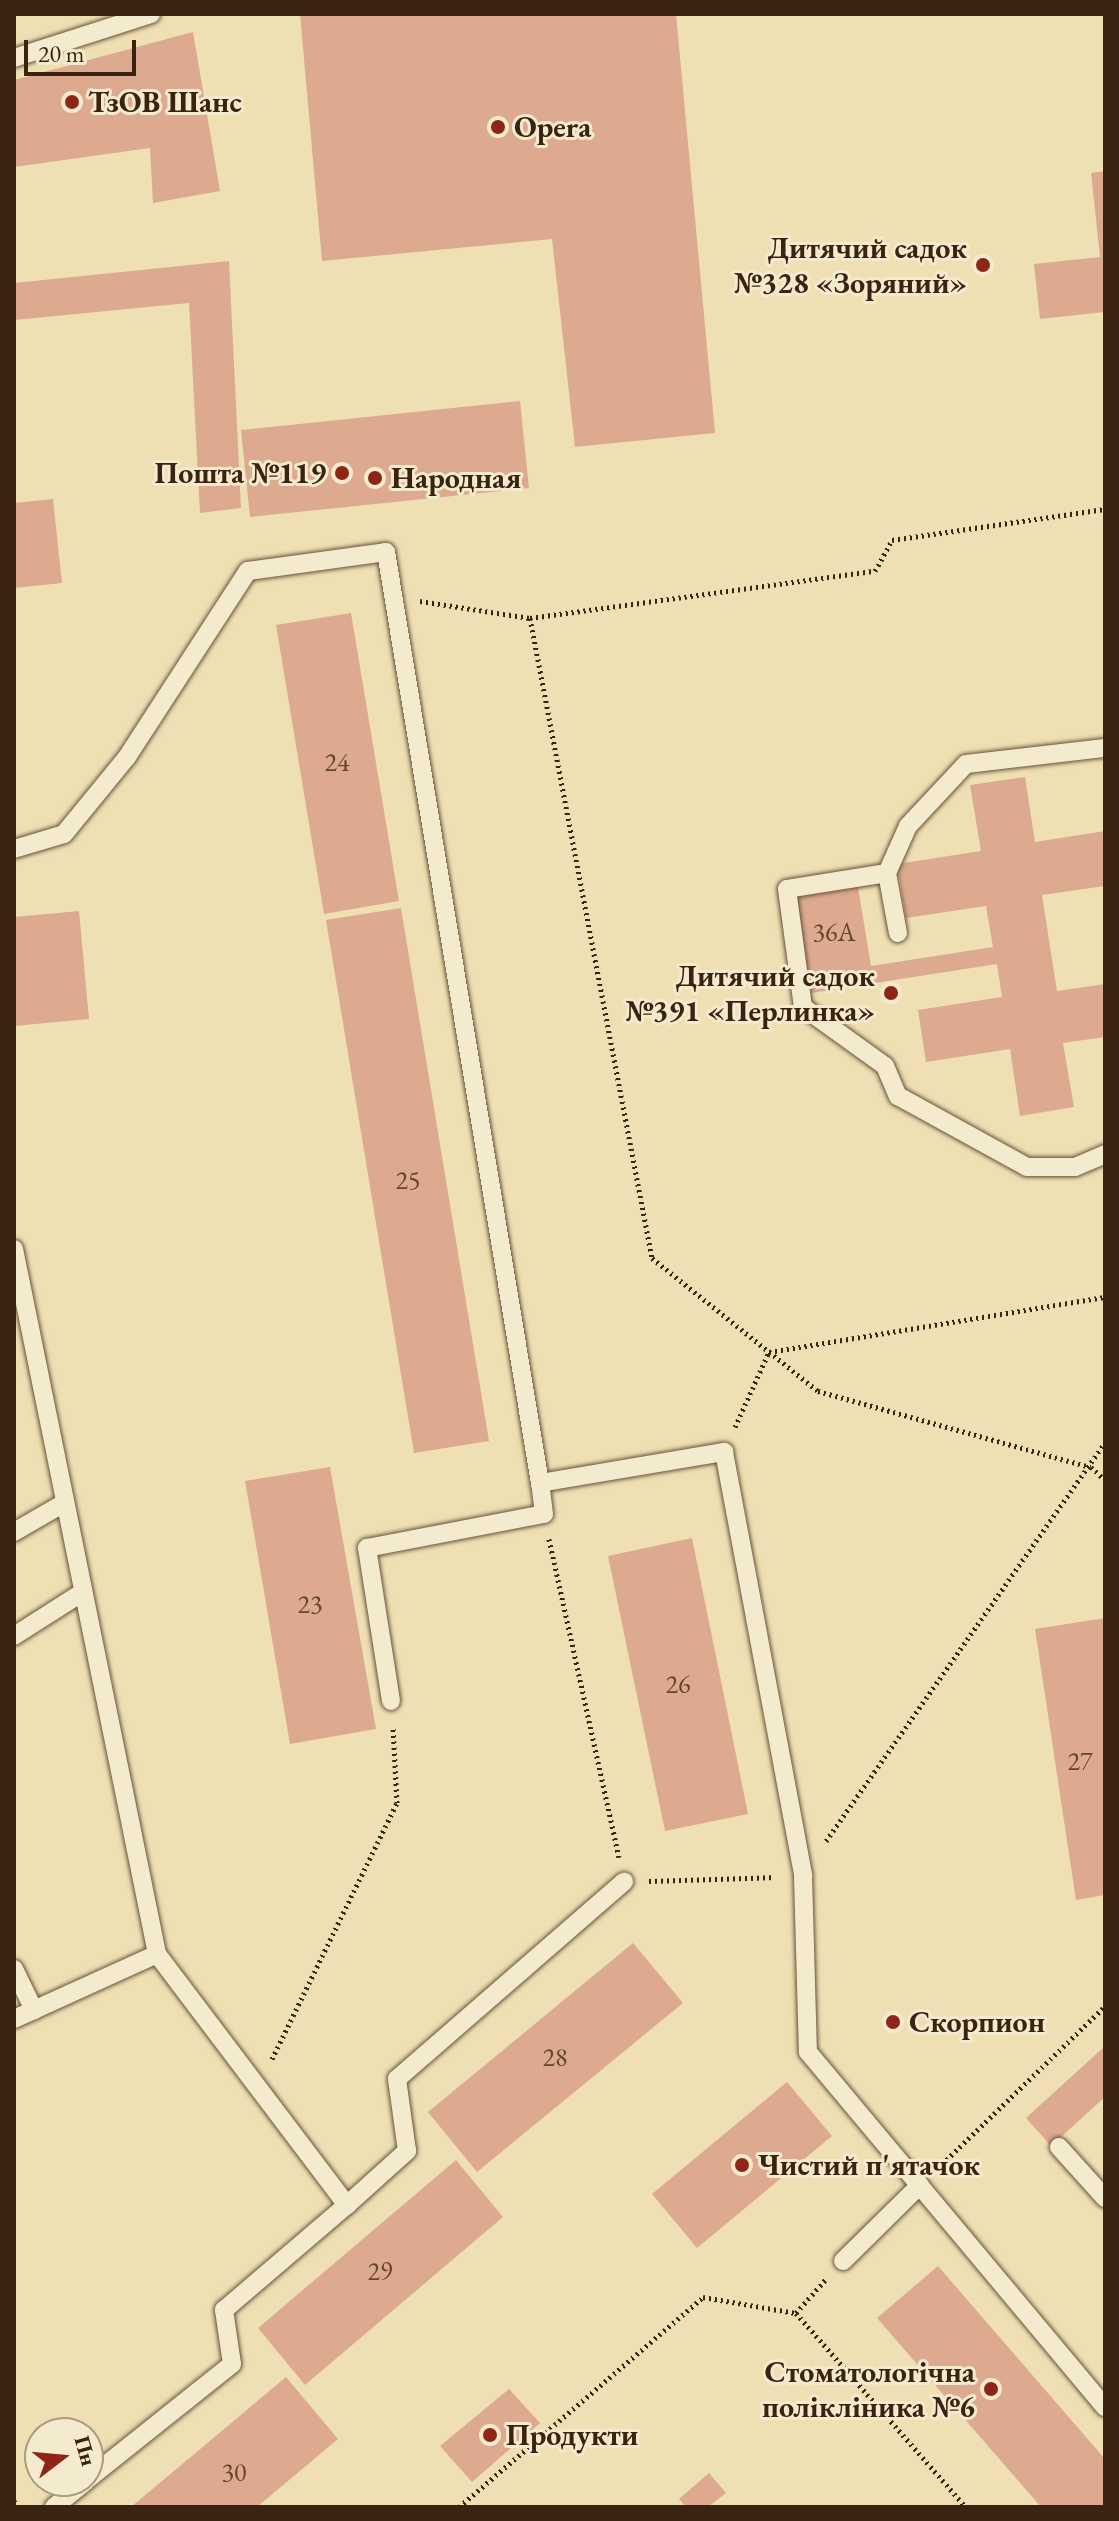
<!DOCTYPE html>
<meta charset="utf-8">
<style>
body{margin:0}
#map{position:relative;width:1119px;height:2521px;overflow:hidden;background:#eee0b3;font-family:"EB Garamond",serif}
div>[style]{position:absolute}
.building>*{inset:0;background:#ddaa8f}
.path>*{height:5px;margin-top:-2.5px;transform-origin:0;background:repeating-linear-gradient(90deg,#3b2311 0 2px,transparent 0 6px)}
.roads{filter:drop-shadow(0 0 2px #68523a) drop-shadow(0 0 2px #68523a)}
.service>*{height:18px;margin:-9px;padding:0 9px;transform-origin:9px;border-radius:9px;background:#f4ebce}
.dots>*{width:22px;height:22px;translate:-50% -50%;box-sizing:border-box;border:4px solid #f4ebce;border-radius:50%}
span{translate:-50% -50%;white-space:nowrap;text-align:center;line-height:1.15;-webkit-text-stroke:6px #f4ebce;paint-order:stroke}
.number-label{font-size:26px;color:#644530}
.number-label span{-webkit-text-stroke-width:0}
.poi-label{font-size:30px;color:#3b2311;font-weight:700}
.left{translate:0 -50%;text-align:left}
.right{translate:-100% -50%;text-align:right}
.frame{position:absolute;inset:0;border:16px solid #3b2311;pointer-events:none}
.north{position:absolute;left:24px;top:2417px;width:80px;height:80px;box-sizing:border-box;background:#f4ebce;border:2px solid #aa9b82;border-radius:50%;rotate:74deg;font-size:22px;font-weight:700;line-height:32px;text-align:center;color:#3b2311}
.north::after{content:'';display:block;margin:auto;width:28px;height:36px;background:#8f2418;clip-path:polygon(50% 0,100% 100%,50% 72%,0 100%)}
.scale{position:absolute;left:24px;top:40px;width:112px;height:36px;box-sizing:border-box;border:4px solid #3b2311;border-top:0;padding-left:10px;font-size:24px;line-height:28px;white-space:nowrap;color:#3b2311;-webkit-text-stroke:6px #f4ebce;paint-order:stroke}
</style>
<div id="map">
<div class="building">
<div style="clip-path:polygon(300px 14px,676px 14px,715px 433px,575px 447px,552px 239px,322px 261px)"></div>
<div style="clip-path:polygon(193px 32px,220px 191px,153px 203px,150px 148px,14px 167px,14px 80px)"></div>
<div style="clip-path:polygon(1105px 171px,1105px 312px,1040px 319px,1034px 264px,1100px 257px,1091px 173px)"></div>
<div style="clip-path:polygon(229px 261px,241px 508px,200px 513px,189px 303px,14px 320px,14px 283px)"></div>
<div style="clip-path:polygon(520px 401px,529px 488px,250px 517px,241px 430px)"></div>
<div style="clip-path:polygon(53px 499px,62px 583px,14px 588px,14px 503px)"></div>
<div style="clip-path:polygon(351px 613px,399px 901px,324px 914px,276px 625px)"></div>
<div style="clip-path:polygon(1025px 777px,1035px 842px,1105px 831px,1105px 886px,1042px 895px,1057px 991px,1105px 984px,1105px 1037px,1063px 1043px,1074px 1107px,1020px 1116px,1010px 1049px,926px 1062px,918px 1010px,1002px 997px,997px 964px,811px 993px,796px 897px,858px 887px,871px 966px,993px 947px,986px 906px,906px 918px,897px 864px,981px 851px,970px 785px)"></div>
<div style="clip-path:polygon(401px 908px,489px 1441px,414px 1453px,326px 920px)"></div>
<div style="clip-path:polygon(79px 911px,89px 1019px,14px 1026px,14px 917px)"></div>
<div style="clip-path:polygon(330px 1467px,376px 1729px,290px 1744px,245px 1481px)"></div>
<div style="clip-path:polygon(692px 1538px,748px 1814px,665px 1831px,608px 1556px)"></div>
<div style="clip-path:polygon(1105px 1618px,1105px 1895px,1076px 1900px,1035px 1629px)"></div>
<div style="clip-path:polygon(633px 1943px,683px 2003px,477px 2172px,428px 2112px)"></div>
<div style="clip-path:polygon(1105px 2046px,1105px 2097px,1051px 2146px,1026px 2118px)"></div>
<div style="clip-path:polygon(787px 2082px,832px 2136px,697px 2248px,652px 2194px)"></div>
<div style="clip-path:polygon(456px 2160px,503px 2217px,305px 2385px,258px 2328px)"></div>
<div style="clip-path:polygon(938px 2266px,1105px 2459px,1105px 2507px,1041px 2507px,877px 2318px)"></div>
<div style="clip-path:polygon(286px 2377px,338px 2439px,257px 2507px,131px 2507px)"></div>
<div style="clip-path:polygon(509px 2389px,540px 2423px,472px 2482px,440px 2446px)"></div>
<div style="clip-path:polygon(709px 2473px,726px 2493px,708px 2507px,686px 2507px,679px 2499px)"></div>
</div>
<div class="path">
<div style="left:420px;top:601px;width:111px;rotate:8.8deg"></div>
<div style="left:530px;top:618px;width:652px;rotate:79.21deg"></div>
<div style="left:652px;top:1258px;width:213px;rotate:38.7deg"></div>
<div style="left:818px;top:1391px;width:283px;rotate:15.6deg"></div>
<div style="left:1091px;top:1467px;width:19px;rotate:43deg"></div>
<div style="left:530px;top:618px;width:348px;rotate:-7.8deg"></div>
<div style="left:875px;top:571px;width:35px;rotate:-61deg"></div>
<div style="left:892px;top:540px;width:215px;rotate:-8.3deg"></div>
<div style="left:735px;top:1427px;width:82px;rotate:-65.6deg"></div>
<div style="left:769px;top:1352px;width:340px;rotate:-9.3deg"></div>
<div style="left:549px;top:1539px;width:326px;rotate:77.6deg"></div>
<div style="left:826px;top:1841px;width:486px;rotate:-55deg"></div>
<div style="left:649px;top:1881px;width:126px;rotate:-1.8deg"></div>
<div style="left:272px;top:2059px;width:285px;rotate:-64deg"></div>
<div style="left:397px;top:1803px;width:77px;rotate:-93deg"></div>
<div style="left:938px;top:2168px;width:233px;rotate:-44.1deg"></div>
<div style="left:796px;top:2313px;width:258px;rotate:48.8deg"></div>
<div style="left:14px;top:2501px;width:7px;rotate:56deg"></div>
<div style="left:459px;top:2507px;width:322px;rotate:-40.7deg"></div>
<div style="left:703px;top:2297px;width:94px;rotate:9.8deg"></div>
<div style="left:796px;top:2313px;width:45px;rotate:-48.6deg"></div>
</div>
<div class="roads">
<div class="service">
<div style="left:14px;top:58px;width:144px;rotate:-17.8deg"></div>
<div style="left:14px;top:849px;width:52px;rotate:-16.7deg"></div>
<div style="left:64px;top:834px;width:99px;rotate:-50.7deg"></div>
<div style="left:127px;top:757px;width:222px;rotate:-57deg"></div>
<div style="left:248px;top:571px;width:139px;rotate:-7.8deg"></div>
<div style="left:386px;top:552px;width:944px;rotate:80.61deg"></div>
<div style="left:540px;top:1483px;width:187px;rotate:-9.6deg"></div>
<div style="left:724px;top:1452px;width:431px;rotate:79.4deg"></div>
<div style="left:803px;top:1876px;width:176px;rotate:88.4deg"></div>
<div style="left:808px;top:2052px;width:463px;rotate:50.1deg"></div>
<div style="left:887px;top:873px;width:101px;rotate:170.9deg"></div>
<div style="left:787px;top:889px;width:119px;rotate:82.3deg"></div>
<div style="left:803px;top:1007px;width:101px;rotate:35.7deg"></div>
<div style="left:885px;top:1066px;width:33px;rotate:67deg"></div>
<div style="left:898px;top:1096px;width:147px;rotate:28.8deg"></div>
<div style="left:1027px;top:1167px;width:48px"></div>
<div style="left:1075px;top:1167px;width:33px;rotate:-23deg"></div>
<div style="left:898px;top:933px;width:61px;rotate:-100.4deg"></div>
<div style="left:887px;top:873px;width:51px;rotate:-65.9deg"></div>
<div style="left:908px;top:826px;width:85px;rotate:-46.9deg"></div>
<div style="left:966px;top:764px;width:140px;rotate:-6.6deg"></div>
<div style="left:14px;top:1249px;width:719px;rotate:78.53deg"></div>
<div style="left:157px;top:1954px;width:315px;rotate:52.9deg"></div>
<div style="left:347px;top:2205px;width:81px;rotate:-42deg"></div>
<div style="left:407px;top:2151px;width:73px;rotate:-97.9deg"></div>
<div style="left:397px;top:2079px;width:301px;rotate:-41deg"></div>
<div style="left:14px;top:1532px;width:58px;rotate:-30.1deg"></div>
<div style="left:14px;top:1636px;width:82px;rotate:-32.5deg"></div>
<div style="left:391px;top:1701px;width:155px;rotate:-98.9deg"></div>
<div style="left:367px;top:1548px;width:180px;rotate:-10.9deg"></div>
<div style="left:544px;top:1514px;width:31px;rotate:-97deg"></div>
<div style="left:14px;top:1969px;width:46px;rotate:64deg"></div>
<div style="left:14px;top:2019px;width:157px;rotate:-24.4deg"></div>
<div style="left:1059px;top:2147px;width:69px;rotate:48deg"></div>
<div style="left:843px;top:2261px;width:108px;rotate:-44.6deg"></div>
<div style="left:88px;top:2479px;width:184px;rotate:-38.6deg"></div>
<div style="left:232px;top:2364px;width:55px;rotate:-98.4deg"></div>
<div style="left:224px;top:2310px;width:162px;rotate:-40.5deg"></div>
<div style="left:54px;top:2507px;width:41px;rotate:-39.1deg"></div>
</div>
</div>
<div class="dots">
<div style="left:72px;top:102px;background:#8f2418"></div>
<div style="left:498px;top:127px;background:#8f2418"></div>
<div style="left:983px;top:265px;background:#8f2418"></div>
<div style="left:342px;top:473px;background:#8f2418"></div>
<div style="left:375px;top:478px;background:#8f2418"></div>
<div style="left:891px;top:993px;background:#8f2418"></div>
<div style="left:893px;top:2022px;background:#8f2418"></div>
<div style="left:742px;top:2165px;background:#8f2418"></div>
<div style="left:991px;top:2389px;background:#8f2418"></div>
<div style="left:490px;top:2435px;background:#8f2418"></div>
</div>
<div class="number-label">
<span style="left:337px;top:763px">24</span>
<span style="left:834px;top:933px">36А</span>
<span style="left:408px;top:1181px">25</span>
<span style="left:310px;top:1605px">23</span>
<span style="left:678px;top:1685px">26</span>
<span style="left:1080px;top:1762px">27</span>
<span style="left:555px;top:2058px">28</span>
<span style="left:380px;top:2272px">29</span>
<span style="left:234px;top:2473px">30</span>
</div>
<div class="poi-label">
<span class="left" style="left:88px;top:102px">ТзОВ Шанс</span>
<span class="left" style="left:514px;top:127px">Opera</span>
<span class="right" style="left:967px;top:265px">Дитячий садок<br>№328 «Зоряний»</span>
<span class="right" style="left:326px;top:473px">Пошта №119</span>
<span class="left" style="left:391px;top:478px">Народная</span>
<span class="right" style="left:875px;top:993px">Дитячий садок<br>№391 «Перлинка»</span>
<span class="left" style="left:909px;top:2022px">Скорпион</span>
<span class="left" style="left:758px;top:2165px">Чистий п'ятачок</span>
<span class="right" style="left:975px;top:2389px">Стоматологічна<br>полікліника №6</span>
<span class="left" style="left:506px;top:2435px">Продукти</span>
</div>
<div class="frame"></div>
<div class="north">Пн</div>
<div class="scale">20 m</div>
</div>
